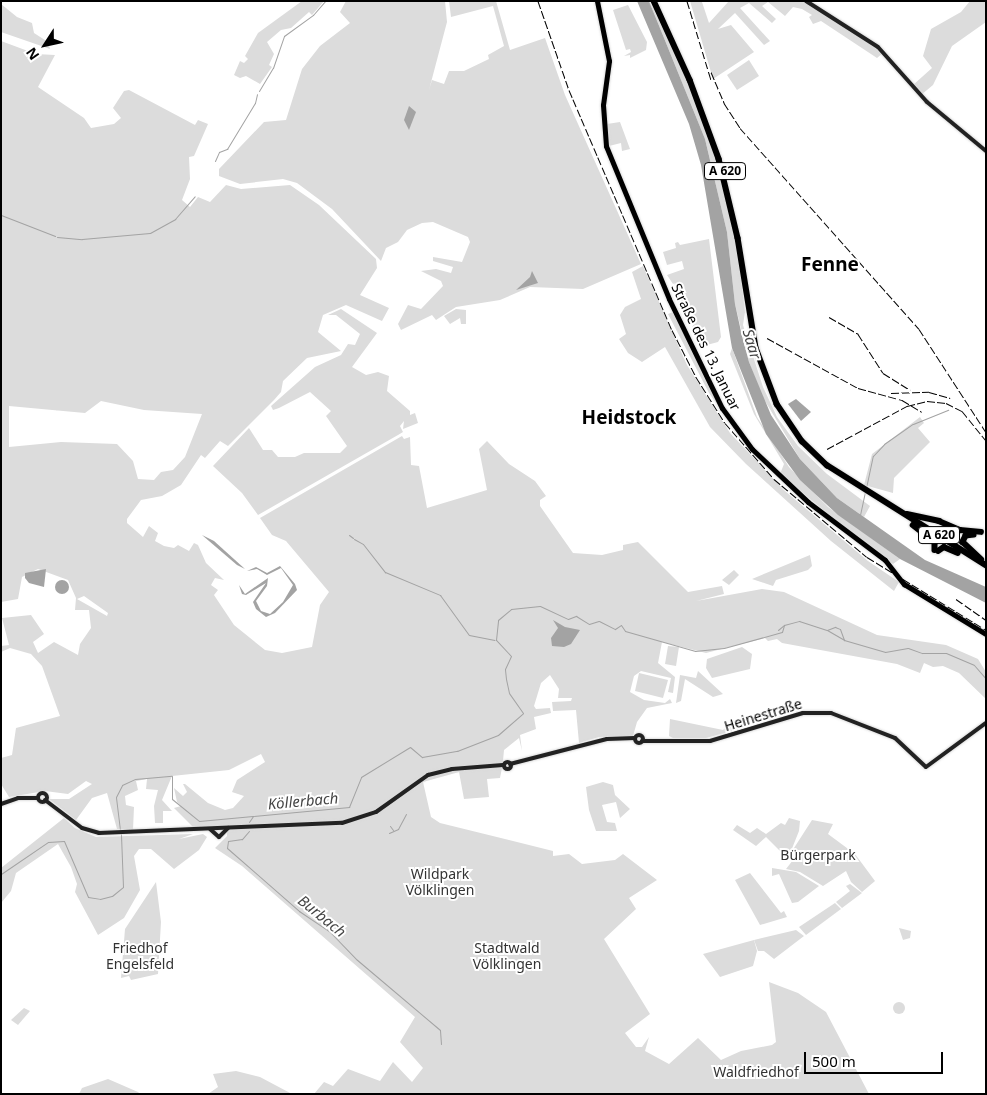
<!DOCTYPE html>
<meta charset="utf-8">
<style>
body{margin:0}
#map{position:relative;width:987px;height:1095px;overflow:hidden;background:#fff;font-family:"Noto Sans",sans-serif}
div>[style]{position:absolute}
.green>*{inset:0;background:#dcdcdc}
.round{border-radius:50%}
.water>*{inset:0;background:#a3a3a3}
.stream>*{height:1px;margin:-0.5px;padding:0 0.5px;transform-origin:0.5px;border-radius:0.5px;background:#a3a3a3}
.roads{filter:drop-shadow(0 0 1px #dbdbdb) drop-shadow(0 0 1px #dbdbdb)}
.secondary>*{height:4px;margin:-2px;padding:0 2px;transform-origin:2px;border-radius:2px;background:#222}
.secondary>.ring{margin:-2px;padding:0;box-sizing:content-box;background:none;border:4px solid #222;border-radius:50%}
.primary>*{height:5px;margin:-2.5px;padding:0 2.5px;transform-origin:2.5px;border-radius:2.5px;background:#000}
.motorway>*{height:5.5px;margin:-2.75px;padding:0 2.75px;transform-origin:2.75px;border-radius:2.75px;background:#000}
.rail>*{height:1px;margin-top:-0.5px;transform-origin:0;background:repeating-linear-gradient(90deg,#000 0 8px,transparent 0 10.5px)}
span{translate:-50% -50%;white-space:nowrap;text-align:center;line-height:1.15;-webkit-text-stroke:4px #fff;paint-order:stroke}
.shield-label span{padding:1px 4px;background:#fff;border:1px solid;border-radius:4px;-webkit-text-stroke-width:0}
.shield-label{font-size:12px;color:#000;font-weight:700}
.street-label{font-size:14px;color:#000}
.park-label{font-size:14px;color:#333}
.water-label{font-size:15px;color:#444;font-style:italic}
.district-label{font-size:19px;color:#000;font-weight:700}
.frame{position:absolute;inset:0;border:2px solid #000;pointer-events:none}
.north{position:absolute;left:20px;top:20px;width:50px;height:50px;-webkit-text-stroke:4px #fff;paint-order:stroke;rotate:235deg;font-size:14px;font-weight:700;line-height:20px;text-align:center;color:#000}
.north::after{content:'';display:block;margin:auto;width:18px;height:22px;background:#000;clip-path:polygon(50% 0,100% 100%,50% 72%,0 100%)}
.scale{position:absolute;left:804px;top:1052px;width:139px;height:22px;box-sizing:border-box;border:2px solid #000;border-top:0;padding-left:6px;font-size:15px;line-height:18px;white-space:nowrap;color:#000;-webkit-text-stroke:4px #fff;paint-order:stroke}
</style>
<div id="map">
<div class="green">
<div style="clip-path:polygon(302px 1px,324px 1px,312px 15px,309px 12px,291px 28px,281px 30px,267px 42px,274px 54px,269px 65px,272px 67px,260px 84px,246px 76px,240px 78px,234px 75px,240px 61px,244px 63px,248px 59px,245px 56px,258px 33px)"></div>
<div style="clip-path:polygon(346px 1px,445px 1px,447px 22px,429px 90px,432px 80px,444px 84px,449px 71px,464px 71px,489px 59px,488px 55px,504px 46px,493px 6px,451px 17px,449px 1px,496px 1px,510px 50px,545px 38px,565px 95px,641px 264px,583px 289px,530px 287px,500px 300px,456px 307px,436px 320px,432px 315px,401px 330px,398px 324px,408px 305px,421px 309px,443px 286px,441px 281px,421px 271px,436px 269px,451px 273px,453px 267px,433px 261px,433px 257px,462px 262px,470px 242px,468px 237px,433px 222px,422px 223px,407px 230px,398px 242px,386px 248px,381px 261px,332px 209px,297px 183px,283px 179px,240px 184px,219px 176px,219px 169px,264px 122px,286px 120px,302px 69px,320px 46px,350px 23px,340px 12px)"></div>
<div style="clip-path:polygon(649px 1px,678px 56px,714px 150px,737px 243px,745px 312px,743px 325px,763px 387px,777px 417px,798px 446px,827px 474px,870px 506px,864px 517px,837px 498px,800px 459px,762px 396px,749px 362px,735px 304px,727px 232px,705px 139px)"></div>
<div style="clip-path:polygon(690px 1px,702px 2px,709px 23px,729px 1px,804px 1px,855px 31px,883px 53px,877px 58px,821px 21px,813px 24px,809px 17px,812px 15px,802px 9px,793px 7px,785px 16px,768px 2px,762px 6px,776px 19px,772px 23px,749px 3px,740px 8px,770px 41px,764px 45px,735px 13px,718px 29px,731px 25px,754px 52px,713px 79px)"></div>
<div style="clip-path:polygon(970px 1px,986px 1px,986px 22px,952px 46px,933px 85px,921px 95px,913px 85px,932px 68px,923px 56px,931px 29px,961px 12px)"></div>
<div style="clip-path:polygon(1px 4px,17px 17px,32px 23px,34px 33px,48px 42px,50px 49px,1px 32px)"></div>
<div style="clip-path:polygon(628px 5px,647px 42px,646px 50px,630px 58px,630px 55px,624px 56px,631px 52px,630px 49px,626px 50px,613px 10px)"></div>
<div style="clip-path:polygon(evenodd,1px 41px,36px 54px,55px 55px,38px 87px,84px 118px,91px 128px,114px 124px,121px 118px,113px 108px,124px 91px,129px 90px,195px 125px,198px 120px,208px 124px,194px 156px,189px 157px,190px 179px,182px 200px,190px 207px,198px 197px,210px 202px,226px 185px,241px 189px,290px 185px,319px 205px,376px 259px,377px 268px,360px 295px,389px 308px,382px 321px,346px 305px,323px 315px,318px 332px,341px 351px,307px 358px,283px 381px,281px 392px,274px 400px,228px 446px,220px 441px,205px 458px,201px 455px,181px 485px,162px 496px,141px 500px,127px 519px,127px 523px,143px 537px,149px 526px,158px 533px,155px 541px,164px 546px,174px 548px,178px 545px,189px 551px,194px 543px,198px 545px,206px 563px,224px 580px,215px 578px,211px 585px,218px 590px,214px 595px,234px 625px,265px 650px,282px 653px,312px 647px,320px 605px,329px 592px,286px 541px,272px 535px,260px 518px,402px 436px,404px 439px,410px 437px,411px 465px,419px 466px,427px 508px,487px 490px,479px 449px,487px 441px,509px 464px,535px 481px,546px 496px,540px 500px,540px 506px,573px 553px,602px 555px,623px 550px,623px 545px,638px 542px,688px 592px,722px 586px,724px 594px,696px 601px,762px 589px,784px 592px,877px 635px,946px 645px,978px 659px,986px 672px,986px 699px,959px 673px,943px 666px,933px 667px,924px 663px,920px 673px,897px 664px,782px 643px,777px 639px,768px 641px,765px 638px,706px 653px,662px 642px,658px 663px,675px 677px,673px 693px,668px 692px,671px 678px,641px 671px,634px 676px,630px 692px,644px 700px,665px 703px,670px 699px,672px 703px,647px 708px,637px 722px,633px 736px,599px 737px,579px 743px,576px 710px,553px 711px,552px 702px,571px 701px,572px 698px,558px 698px,559px 689px,550px 675px,541px 683px,534px 706px,536px 709px,550px 708px,551px 713px,534px 717px,536px 729px,520px 735px,522px 751px,519px 738px,504px 750px,503px 761px,508px 764px,498px 765px,502px 768px,500px 778px,487px 779px,489px 797px,464px 799px,459px 772px,423px 782px,431px 817px,440px 823px,553px 851px,553px 856px,569px 854px,582px 864px,615px 860px,623px 854px,657px 880px,629px 898px,636px 909px,604px 939px,650px 1014px,625px 1033px,636px 1047px,642px 1047px,649px 1037px,645px 1051px,669px 1064px,698px 1038px,721px 1060px,741px 1051px,772px 1045px,776px 1042px,769px 982px,798px 993px,826px 1012px,869px 1094px,314px 1094px,324px 1082px,333px 1086px,348px 1069px,380px 1081px,393px 1062px,412px 1082px,423px 1068px,400px 1042px,415px 1017px,242px 866px,215px 848px,227px 836px,227px 826px,193px 827px,174px 808px,181px 806px,177px 802px,174px 788px,183px 796px,187px 792px,183px 784px,185px 784px,208px 803px,225px 810px,233px 808px,244px 796px,232px 792px,237px 780px,265px 762px,261px 754px,229px 770px,172px 776px,162px 800px,172px 811px,163px 811px,163px 823px,155px 823px,154px 806px,158px 790px,146px 789px,147px 779px,136px 781px,138px 790px,125px 796px,126px 805px,134px 807px,133px 830px,117px 829px,107px 793px,92px 798px,76px 820px,49px 799px,69px 799px,92px 784px,86px 781px,68px 794px,45px 791px,9px 797px,1px 784px,1px 758px,12px 755px,16px 728px,60px 716px,42px 666px,31px 654px,10px 648px,1px 652px,1px 646px,9px 645px,2px 618px,31px 615px,44px 634px,33px 642px,38px 653px,54px 642px,78px 655px,80px 644px,91px 628px,89px 610px,75px 610px,76px 598px,68px 580px,38px 569px,22px 577px,18px 599px,1px 602px,1px 41px,101px 401px,144px 410px,202px 414px,185px 457px,173px 470px,161px 472px,154px 480px,138px 479px,133px 461px,117px 444px,61px 442px,9px 447px,9px 406px,85px 413px,101px 401px,1px 41px,84px 596px,108px 613px,107px 616px,77px 599px,84px 596px)"></div>
<div style="clip-path:polygon(749px 60px,759px 76px,737px 90px,727px 75px)"></div>
<div style="clip-path:polygon(620px 122px,630px 149px,622px 151px,621px 143px,609px 146px,607px 124px)"></div>
<div style="clip-path:polygon(709px 239px,721px 337px,718px 342px,703px 346px,692px 327px,694px 324px,687px 317px,690px 312px,685px 315px,679px 308px,678px 292px,673px 293px,671px 289px,675px 287px,667px 275px,684px 269px,682px 261px,667px 265px,663px 252px,676px 248px,675px 243px,678px 242px,680px 245px)"></div>
<div style="clip-path:polygon(643px 266px,687px 365px,730px 433px,785px 491px,868px 561px,899px 582px,894px 591px,831px 541px,746px 464px,710px 427px,665px 347px,642px 362px,628px 353px,619px 339px,626px 334px,620px 315px,625px 307px,641px 299px,632px 272px)"></div>
<div style="clip-path:polygon(341px 309px,377px 333px,352px 367px,366px 375px,378px 372px,389px 376px,387px 391px,410px 411px,410px 415px,415px 413px,418px 423px,403px 429px,404px 421px,400px 426px,403px 432px,398px 435px,258px 515px,242px 493px,213px 466px,249px 428px,263px 450px,272px 450px,278px 457px,295px 457px,304px 453px,340px 453px,347px 446px,326px 416px,331px 411px,310px 392px,279px 408px,273px 410px,271px 406px,315px 367px,341px 355px,348px 344px,355px 345px,360px 334px,336px 315px,328px 315px)"></div>
<div style="clip-path:polygon(456px 309px,466px 310px,466px 324px,461px 324px,460px 318px,450px 324px,444px 316px)"></div>
<div style="clip-path:polygon(673px 312px,728px 419px,778px 478px,750px 450px,709px 393px,668px 314px)"></div>
<div style="clip-path:polygon(732px 348px,757px 417px,789px 467px,828px 507px,900px 559px,893px 564px,862px 542px,780px 474px,784px 464px,754px 414px,730px 354px)"></div>
<div style="clip-path:polygon(920px 417px,924px 423px,918px 428px,930px 442px,894px 478px,893px 493px,864px 485px,872px 454px)"></div>
<div style="clip-path:polygon(810px 555px,812px 566px,808px 570px,776px 580px,773px 586px,752px 579px)"></div>
<div style="clip-path:polygon(734px 570px,739px 575px,729px 585px,722px 580px)"></div>
<div style="clip-path:polygon(668px 646px,679px 647px,676px 666px,665px 664px)"></div>
<div style="clip-path:polygon(742px 647px,752px 654px,750px 669px,712px 678px,706px 668px,707px 659px)"></div>
<div style="clip-path:polygon(698px 671px,723px 694px,713px 697px,685px 679px,681px 701px,676px 703px,680px 675px,696px 678px)"></div>
<div style="clip-path:polygon(639px 673px,668px 680px,663px 698px,635px 691px)"></div>
<div style="clip-path:polygon(670px 719px,723px 730px,730px 723px,732px 731px,706px 738px,673px 738px,669px 736px)"></div>
<div style="clip-path:polygon(603px 782px,613px 785px,615px 795px,630px 809px,620px 818px,616px 802px,602px 805px,607px 822px,615px 823px,617px 831px,596px 831px,589px 810px,586px 787px)"></div>
<div style="clip-path:polygon(64px 818px,75px 828px,96px 837px,193px 834px,179px 839px,203px 834px,207px 837px,199px 850px,174px 869px,151px 849px,139px 849px,134px 856px,140px 890px,124px 918px,98px 935px,75px 892px,77px 884px,71px 867px,58px 844px,16px 873px,11px 891px,1px 903px,1px 868px)"></div>
<div style="clip-path:polygon(789px 818px,800px 821px,799px 831px,791px 851px,788px 849px,783px 854px,766px 837px,756px 846px,733px 830px,737px 825px,750px 833px,757px 828px,766px 834px,781px 823px,785px 825px)"></div>
<div style="clip-path:polygon(812px 820px,833px 824px,828px 834px,855px 854px,875px 881px,862px 892px,851px 882px,846px 871px,823px 886px,800px 872px,786px 869px,793px 860px,794px 848px)"></div>
<div style="clip-path:polygon(772px 868px,796px 872px,819px 886px,798px 902px,792px 903px,779px 874px,772px 876px)"></div>
<div style="clip-path:polygon(750px 873px,781px 913px,784px 911px,787px 917px,760px 925px,735px 880px)"></div>
<div style="clip-path:polygon(156px 882px,161px 922px,158px 974px,131px 980px,129px 976px,121px 978px,125px 929px)"></div>
<div style="clip-path:polygon(850px 884px,862px 893px,842px 908px,836px 902px,850px 891px,846px 886px)"></div>
<div style="clip-path:polygon(835px 903px,841px 909px,806px 935px,799px 927px)"></div>
<div style="clip-path:polygon(899px 928px,911px 931px,910px 938px,903px 940px)"></div>
<div style="clip-path:polygon(796px 930px,804px 936px,774px 959px,764px 951px,758px 951px,754px 940px)"></div>
<div style="clip-path:polygon(754px 940px,757px 951px,753px 966px,720px 977px,703px 954px)"></div>
<div class="round" style="left:893px;top:1002px;width:12px;height:12px"></div>
<div style="clip-path:polygon(24px 1008px,30px 1011px,18px 1025px,11px 1020px)"></div>
<div style="clip-path:polygon(236px 1071px,260px 1077px,292px 1094px,208px 1094px,218px 1087px,213px 1074px)"></div>
<div style="clip-path:polygon(108px 1079px,138px 1092px,140px 1094px,79px 1094px,82px 1088px)"></div>
</div>
<div class="water">
<div style="clip-path:polygon(637px 1px,649px 1px,705px 139px,727px 232px,735px 304px,742px 336px,749px 362px,771px 415px,800px 459px,837px 498px,925px 560px,986px 587px,986px 603px,900px 559px,838px 515px,800px 480px,766px 434px,732px 348px,701px 165px,689px 124px)"></div>
<div style="clip-path:polygon(409px 106px,416px 112px,409px 130px,404px 120px)"></div>
<div style="clip-path:polygon(532px 271px,538px 283px,516px 290px,530px 277px)"></div>
<div style="clip-path:polygon(796px 399px,811px 412px,801px 421px,788px 404px)"></div>
<div style="clip-path:polygon(202px 535px,214px 541px,245px 569px,237px 565px)"></div>
<div style="clip-path:polygon(280px 566px,295px 584px,297px 590px,275px 613px,266px 617px,256px 609px,253px 602px,266px 583px,246px 595px,242px 594px,239px 585px,245px 594px,268px 578px,267px 586px,256px 601px,261px 611px,270px 614px,283px 602px,293px 585px,281px 568px,267px 575px,257px 569px,247px 571px,256px 567px,267px 573px)"></div>
<div style="clip-path:polygon(46px 569px,44px 587px,29px 583px,25px 578px,25px 573px)"></div>
<div class="round" style="left:55px;top:580px;width:14px;height:14px"></div>
<div style="clip-path:polygon(553px 620px,565px 627px,580px 630px,571px 644px,564px 647px,552px 646px,551px 638px,558px 628px)"></div>
</div>
<div class="stream">
<div style="left:259px;top:91px;width:27px;rotate:-59deg"></div>
<div style="left:273px;top:68px;width:34px;rotate:-71deg"></div>
<div style="left:284px;top:36px;width:36px;rotate:-36deg"></div>
<div style="left:313px;top:15px;width:18px;rotate:-49deg"></div>
<div style="left:215px;top:161px;width:10px;rotate:-66deg"></div>
<div style="left:219px;top:152px;width:9px;rotate:-21deg"></div>
<div style="left:227px;top:149px;width:54px;rotate:-58.7deg"></div>
<div style="left:255px;top:103px;width:9px;rotate:-77deg"></div>
<div style="left:1px;top:215px;width:58px;rotate:21.3deg"></div>
<div style="left:57px;top:237px;width:25px;rotate:5deg"></div>
<div style="left:82px;top:239px;width:68px;rotate:-5deg"></div>
<div style="left:150px;top:233px;width:29px;rotate:-29deg"></div>
<div style="left:175px;top:219px;width:30px;rotate:-49deg"></div>
<div style="left:866px;top:488px;width:33px;rotate:-78deg"></div>
<div style="left:873px;top:456px;width:16px;rotate:-47deg"></div>
<div style="left:884px;top:444px;width:35px;rotate:-35deg"></div>
<div style="left:913px;top:424px;width:38px;rotate:-22deg"></div>
<div style="left:860px;top:515px;width:24px;rotate:-78deg"></div>
<div style="left:349px;top:535px;width:5px;rotate:37deg"></div>
<div style="left:354px;top:539px;width:10px;rotate:29deg"></div>
<div style="left:363px;top:544px;width:36px;rotate:52deg"></div>
<div style="left:385px;top:572px;width:60px;rotate:22.7deg"></div>
<div style="left:440px;top:595px;width:49px;rotate:54.1deg"></div>
<div style="left:469px;top:635px;width:26px;rotate:11deg"></div>
<div style="left:778px;top:630px;width:8px;rotate:-40deg"></div>
<div style="left:827px;top:630px;width:20px;rotate:30deg"></div>
<div style="left:249px;top:822px;width:7px;rotate:-56deg"></div>
<div style="left:390px;top:826px;width:5px;rotate:53deg"></div>
<div style="left:120px;top:830px;width:33px;rotate:-97deg"></div>
<div style="left:116px;top:797px;width:13px;rotate:-63deg"></div>
<div style="left:122px;top:785px;width:14px;rotate:-25deg"></div>
<div style="left:135px;top:779px;width:37px;rotate:-5deg"></div>
<div style="left:172px;top:776px;width:23px;rotate:90deg"></div>
<div style="left:172px;top:799px;width:35px;rotate:39deg"></div>
<div style="left:199px;top:821px;width:151px;rotate:-5.3deg"></div>
<div style="left:349px;top:807px;width:32px;rotate:-68deg"></div>
<div style="left:361px;top:777px;width:57px;rotate:-31.5deg"></div>
<div style="left:410px;top:747px;width:16px;rotate:40deg"></div>
<div style="left:422px;top:757px;width:36px;rotate:-10deg"></div>
<div style="left:457px;top:751px;width:44px;rotate:-21.3deg"></div>
<div style="left:498px;top:735px;width:33px;rotate:-41deg"></div>
<div style="left:523px;top:713px;width:24px;rotate:-125deg"></div>
<div style="left:509px;top:693px;width:14px;rotate:-102deg"></div>
<div style="left:506px;top:679px;width:10px;rotate:-96deg"></div>
<div style="left:505px;top:669px;width:14px;rotate:-65deg"></div>
<div style="left:511px;top:656px;width:22px;rotate:-133deg"></div>
<div style="left:496px;top:640px;width:20px;rotate:-84deg"></div>
<div style="left:498px;top:620px;width:17px;rotate:-40deg"></div>
<div style="left:511px;top:609px;width:29px;rotate:-6deg"></div>
<div style="left:540px;top:606px;width:31px;rotate:25deg"></div>
<div style="left:568px;top:619px;width:9px;rotate:-21deg"></div>
<div style="left:576px;top:616px;width:15px;rotate:32deg"></div>
<div style="left:589px;top:624px;width:10px;rotate:-17deg"></div>
<div style="left:599px;top:621px;width:18px;rotate:27deg"></div>
<div style="left:615px;top:629px;width:7px;rotate:-34deg"></div>
<div style="left:621px;top:625px;width:7px;rotate:56deg"></div>
<div style="left:625px;top:631px;width:73px;rotate:15.9deg"></div>
<div style="left:695px;top:651px;width:29px;rotate:-6deg"></div>
<div style="left:724px;top:648px;width:60px;rotate:-15.4deg"></div>
<div style="left:782px;top:632px;width:7px;rotate:-74deg"></div>
<div style="left:784px;top:625px;width:16px;rotate:-15deg"></div>
<div style="left:799px;top:621px;width:29px;rotate:18deg"></div>
<div style="left:827px;top:630px;width:9px;rotate:-21deg"></div>
<div style="left:835px;top:627px;width:5px;rotate:22deg"></div>
<div style="left:840px;top:629px;width:12px;rotate:70deg"></div>
<div style="left:844px;top:640px;width:43px;rotate:16.3deg"></div>
<div style="left:885px;top:652px;width:23px;rotate:-10deg"></div>
<div style="left:908px;top:648px;width:15px;rotate:20deg"></div>
<div style="left:922px;top:653px;width:24px"></div>
<div style="left:946px;top:653px;width:30px;rotate:23deg"></div>
<div style="left:974px;top:665px;width:18px;rotate:49deg"></div>
<div style="left:249px;top:831px;width:11px;rotate:131deg"></div>
<div style="left:242px;top:839px;width:14px;rotate:172deg"></div>
<div style="left:228px;top:841px;width:7px;rotate:98deg"></div>
<div style="left:227px;top:848px;width:96px;rotate:41.2deg"></div>
<div style="left:299px;top:911px;width:37px;rotate:34deg"></div>
<div style="left:330px;top:932px;width:37px;rotate:46deg"></div>
<div style="left:356px;top:959px;width:110px;rotate:40.2deg"></div>
<div style="left:440px;top:1030px;width:14px;rotate:86deg"></div>
<div style="left:389px;top:833px;width:10px;rotate:-24deg"></div>
<div style="left:398px;top:829px;width:17px;rotate:-62deg"></div>
<div style="left:1px;top:874px;width:57px;rotate:-34.2deg"></div>
<div style="left:48px;top:842px;width:16px;rotate:-4deg"></div>
<div style="left:64px;top:841px;width:61px;rotate:66.8deg"></div>
<div style="left:88px;top:897px;width:12px;rotate:9deg"></div>
<div style="left:100px;top:899px;width:12px;rotate:-14deg"></div>
<div style="left:112px;top:896px;width:14px;rotate:-39deg"></div>
<div style="left:123px;top:887px;width:53px;rotate:-92.2deg"></div>
</div>
<div class="roads">
<div class="secondary">
<div style="left:806px;top:1px;width:85px;rotate:32.6deg"></div>
<div style="left:878px;top:47px;width:74px;rotate:48.3deg"></div>
<div style="left:927px;top:102px;width:77px;rotate:39.7deg"></div>
<div class="ring" style="left:635px;top:735px;width:4px;height:4px"></div>
<div style="left:642px;top:741px;width:68px"></div>
<div style="left:710px;top:741px;width:97px;rotate:-16.8deg"></div>
<div style="left:803px;top:713px;width:28px"></div>
<div style="left:831px;top:713px;width:69px;rotate:21.3deg"></div>
<div style="left:895px;top:738px;width:42px;rotate:43.1deg"></div>
<div style="left:926px;top:767px;width:74px;rotate:-36.3deg"></div>
<div class="ring" style="left:503.5px;top:761.5px;width:3px;height:3px"></div>
<div style="left:510px;top:764px;width:100px;rotate:-14.5deg"></div>
<div style="left:607px;top:739px;width:28px;rotate:-2deg"></div>
<div class="ring" style="left:37.5px;top:792.5px;width:5px;height:5px"></div>
<div style="left:45px;top:800px;width:46px;rotate:37.1deg"></div>
<div style="left:82px;top:828px;width:18px;rotate:16deg"></div>
<div style="left:99px;top:833px;width:243px;rotate:-2.4deg"></div>
<div style="left:342px;top:823px;width:36px;rotate:-18deg"></div>
<div style="left:376px;top:812px;width:64px;rotate:-35.4deg"></div>
<div style="left:428px;top:775px;width:25px;rotate:-14deg"></div>
<div style="left:452px;top:769px;width:51px;rotate:-4.5deg"></div>
<div style="left:1px;top:804px;width:18px;rotate:-19deg"></div>
<div style="left:18px;top:798px;width:19px"></div>
<div style="left:210px;top:829px;width:12px;rotate:42deg"></div>
<div style="left:219px;top:837px;width:13px;rotate:-45deg"></div>
</div>
<div class="primary">
<div style="left:597px;top:1px;width:61px;rotate:78.7deg"></div>
<div style="left:609px;top:61px;width:44px;rotate:97.8deg"></div>
<div style="left:603px;top:105px;width:41px;rotate:85.8deg"></div>
<div style="left:606px;top:146px;width:165px;rotate:67.6deg"></div>
<div style="left:669px;top:299px;width:121px;rotate:64.1deg"></div>
<div style="left:722px;top:408px;width:51px;rotate:53.8deg"></div>
<div style="left:752px;top:449px;width:77px;rotate:43.4deg"></div>
<div style="left:808px;top:502px;width:96px;rotate:37deg"></div>
<div style="left:885px;top:560px;width:31px;rotate:52deg"></div>
<div style="left:904px;top:584px;width:96px;rotate:31.4deg"></div>
</div>
<div class="motorway">
<div style="left:654px;top:1px;width:87px;rotate:65.5deg"></div>
<div style="left:690px;top:80px;width:84px;rotate:69.8deg"></div>
<div style="left:719px;top:159px;width:81px;rotate:76.5deg"></div>
<div style="left:738px;top:238px;width:111px;rotate:80.7deg"></div>
<div style="left:756px;top:348px;width:60px;rotate:69.4deg"></div>
<div style="left:777px;top:404px;width:45px;rotate:56deg"></div>
<div style="left:802px;top:441px;width:35px;rotate:44deg"></div>
<div style="left:827px;top:465px;width:188px;rotate:32.2deg"></div>
<div style="left:907px;top:514px;width:33px;rotate:12deg"></div>
<div style="left:939px;top:521px;width:23px;rotate:23deg"></div>
<div style="left:960px;top:530px;width:21px;rotate:5deg"></div>
<div style="left:913px;top:525px;width:28px;rotate:38deg"></div>
<div style="left:935px;top:542px;width:8px;rotate:90deg"></div>
<div style="left:974px;top:535px;width:8px;rotate:173deg"></div>
<div style="left:966px;top:536px;width:7px;rotate:117deg"></div>
<div style="left:963px;top:542px;width:25px;rotate:43deg"></div>
<div style="left:938px;top:551px;width:7px;rotate:-34deg"></div>
<div style="left:944px;top:547px;width:15px;rotate:23deg"></div>
</div>
</div>
<div class="rail">
<div style="left:538px;top:1px;width:94px;rotate:70.8deg"></div>
<div style="left:569px;top:90px;width:261px;rotate:66.8deg"></div>
<div style="left:672px;top:330px;width:53px;rotate:62.9deg"></div>
<div style="left:696px;top:377px;width:54px;rotate:57.8deg"></div>
<div style="left:725px;top:423px;width:74px;rotate:48.8deg"></div>
<div style="left:774px;top:479px;width:121px;rotate:40deg"></div>
<div style="left:867px;top:557px;width:140px;rotate:31.5deg"></div>
<div style="left:687px;top:1px;width:83px;rotate:73.1deg"></div>
<div style="left:711px;top:72px;width:34px;rotate:67deg"></div>
<div style="left:724px;top:103px;width:30px;rotate:57deg"></div>
<div style="left:740px;top:128px;width:269px;rotate:48.3deg"></div>
<div style="left:919px;top:329px;width:123px;rotate:57deg"></div>
<div style="left:829px;top:317px;width:34px;rotate:30deg"></div>
<div style="left:858px;top:334px;width:46px;rotate:57.3deg"></div>
<div style="left:883px;top:373px;width:32px;rotate:32deg"></div>
<div style="left:767px;top:338px;width:104px;rotate:28.8deg"></div>
<div style="left:858px;top:388px;width:46px;rotate:15.3deg"></div>
<div style="left:902px;top:400px;width:23px;rotate:31deg"></div>
<div style="left:891px;top:393px;width:38px;rotate:-2deg"></div>
<div style="left:929px;top:392px;width:22px;rotate:16deg"></div>
<div style="left:827px;top:449px;width:91px;rotate:-28.3deg"></div>
<div style="left:907px;top:406px;width:21px;rotate:-14deg"></div>
<div style="left:927px;top:401px;width:19px;rotate:6deg"></div>
<div style="left:946px;top:403px;width:18px;rotate:27deg"></div>
<div style="left:962px;top:411px;width:38px;rotate:51deg"></div>
<div style="left:956px;top:599px;width:37px;rotate:35deg"></div>
</div>
<div class="shield-label">
<span style="left:725px;top:171px">A 620</span>
<span style="left:939px;top:535px">A 620</span>
</div>
<div class="street-label">
<span style="left:706px;top:347px;rotate:64deg">Straße des 13. Januar</span>
<span style="left:763px;top:715px;rotate:-17deg">Heinestraße</span>
</div>
<div class="park-label">
<span style="left:818px;top:855px">Bürgerpark</span>
<span style="left:440px;top:882px">Wildpark<br>Völklingen</span>
<span style="left:140px;top:956px">Friedhof<br>Engelsfeld</span>
<span style="left:507px;top:956px">Stadtwald<br>Völklingen</span>
<span style="left:756px;top:1072px">Waldfriedhof</span>
</div>
<div class="water-label">
<span style="left:752px;top:344px;rotate:73deg">Saar</span>
<span style="left:303px;top:801px;rotate:-5deg">Köllerbach</span>
<span style="left:322px;top:916px;rotate:39deg">Burbach</span>
</div>
<div class="district-label">
<span style="left:830px;top:265px">Fenne</span>
<span style="left:629px;top:418px">Heidstock</span>
</div>
<div class="frame"></div>
<div class="north">N</div>
<div class="scale">500 m</div>
</div>
